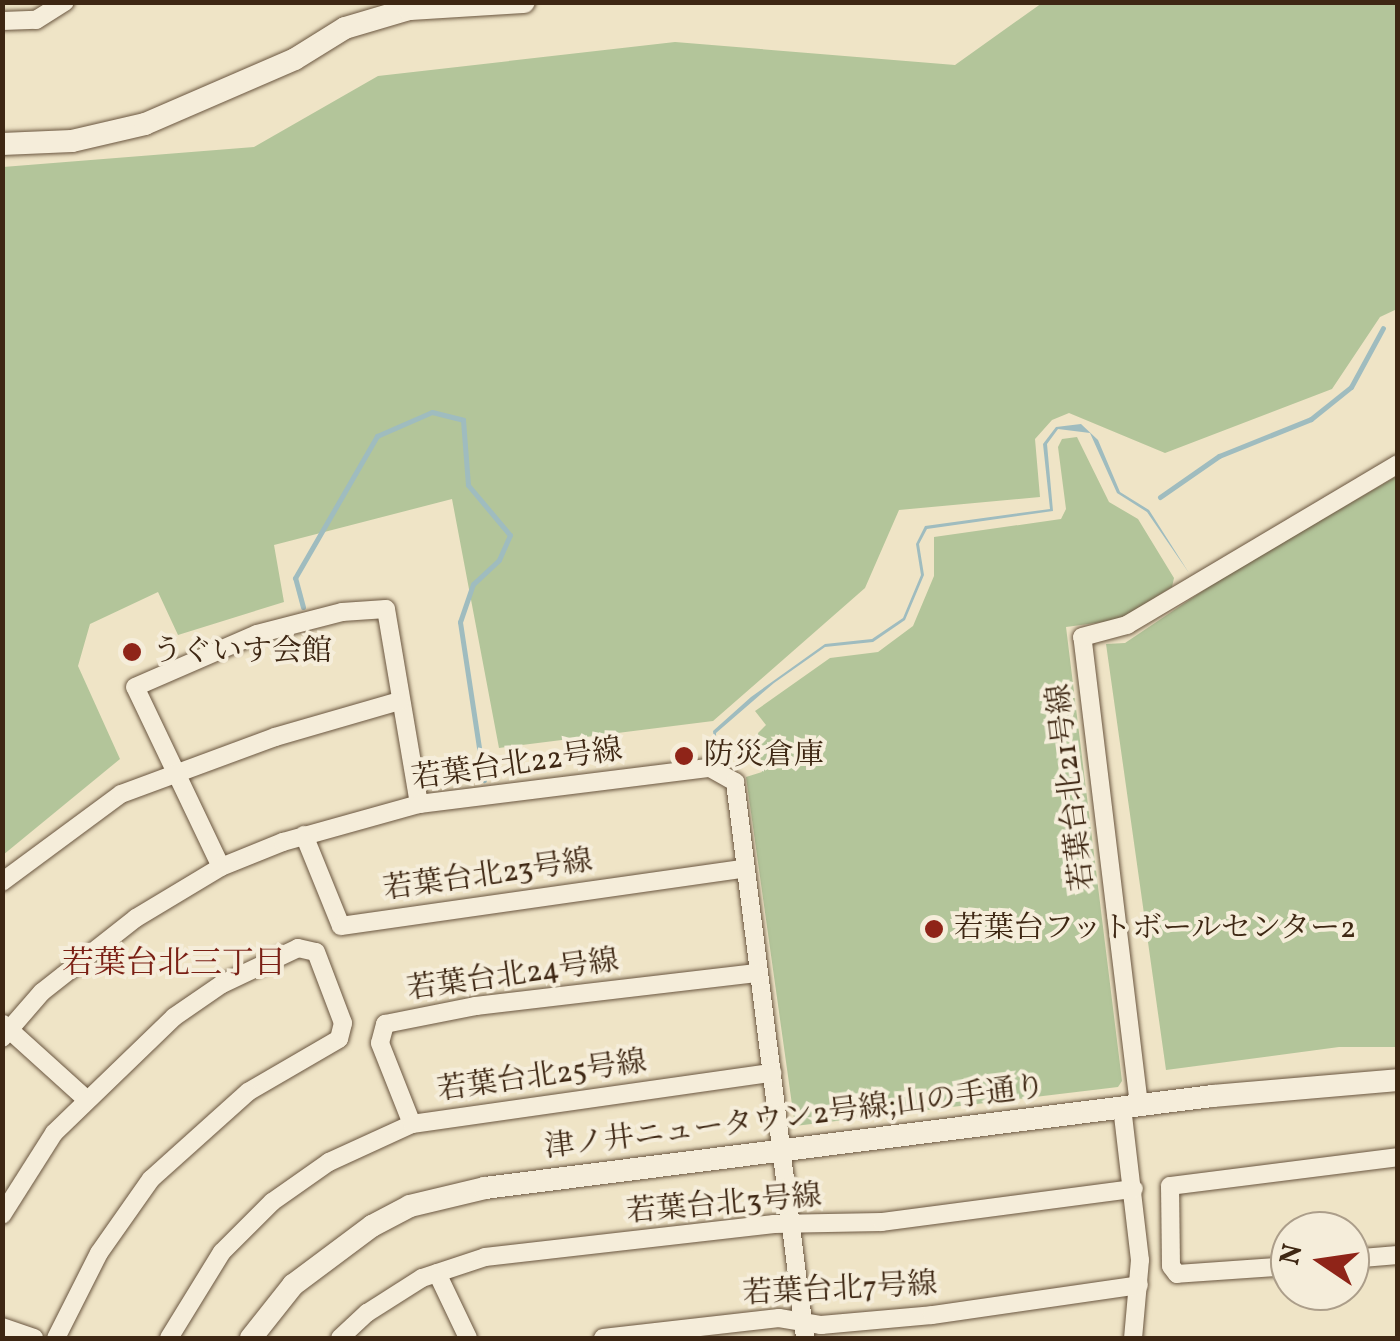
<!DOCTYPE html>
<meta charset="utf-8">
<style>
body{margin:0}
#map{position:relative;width:1400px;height:1341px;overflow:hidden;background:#efe4c6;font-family:Vollkorn,"Noto Serif JP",serif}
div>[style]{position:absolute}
.green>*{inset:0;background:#b3c59a}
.water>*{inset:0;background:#9fbcbf}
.stream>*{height:5px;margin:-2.5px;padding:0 2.5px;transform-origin:2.5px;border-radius:2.5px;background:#9fbcbf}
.roads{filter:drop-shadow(0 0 2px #6a5640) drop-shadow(0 0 2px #6a5640)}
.minor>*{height:18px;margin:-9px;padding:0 9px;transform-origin:9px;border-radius:9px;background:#f5edda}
.tertiary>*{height:22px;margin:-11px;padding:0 11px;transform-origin:11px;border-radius:11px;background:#f5edda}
.dots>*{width:28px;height:28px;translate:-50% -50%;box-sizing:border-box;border:5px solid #f5edda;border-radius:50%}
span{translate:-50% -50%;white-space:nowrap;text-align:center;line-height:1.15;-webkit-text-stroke:8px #f5edda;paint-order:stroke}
.poi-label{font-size:30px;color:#3e2713}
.left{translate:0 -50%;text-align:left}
.street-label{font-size:30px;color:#3e2713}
.neighbourhood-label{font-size:32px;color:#7a1f14}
.frame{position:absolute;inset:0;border:5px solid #3e2713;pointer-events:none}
.north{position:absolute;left:1270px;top:1211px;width:100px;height:100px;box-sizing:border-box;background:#f5edda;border:2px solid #ac9e8a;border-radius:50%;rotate:283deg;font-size:28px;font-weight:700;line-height:40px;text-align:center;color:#3e2713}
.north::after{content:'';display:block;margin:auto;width:35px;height:45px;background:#8f2418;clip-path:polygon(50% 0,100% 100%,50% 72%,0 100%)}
</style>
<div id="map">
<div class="green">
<div style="clip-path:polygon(1042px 3px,1397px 3px,1397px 309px,1380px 317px,1332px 389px,1165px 453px,1069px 413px,1052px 420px,1035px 439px,1040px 497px,899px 510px,865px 588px,713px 721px,499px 748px,452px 499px,274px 545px,284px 602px,178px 635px,158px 592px,90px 624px,78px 666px,120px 759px,3px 855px,3px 167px,254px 147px,378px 76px,675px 42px,955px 65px)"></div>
<div style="clip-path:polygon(1077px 437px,1109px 502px,1138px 519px,1174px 578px,1172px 587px,1118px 620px,1066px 627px,1122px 1081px,1118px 1087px,795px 1126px,746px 777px,762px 772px,758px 733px,766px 725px,755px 711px,830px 658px,878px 652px,913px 626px,934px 576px,934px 537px,1061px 519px,1066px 509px,1058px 447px,1062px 439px)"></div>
<div style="clip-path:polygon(1397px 476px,1397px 1047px,1339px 1047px,1166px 1070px,1106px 644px,1125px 643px,1222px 578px)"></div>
</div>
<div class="water">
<div style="clip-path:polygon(1081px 424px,1098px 440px,1120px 492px,1149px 510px,1189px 573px,1147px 512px,1117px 493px,1090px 433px,1058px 429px,1047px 444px,1053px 511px,927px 529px,919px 544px,924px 575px,905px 620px,873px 642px,825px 647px,774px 683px,716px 733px,716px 760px,713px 731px,751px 697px,825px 644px,872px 639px,903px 618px,921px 575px,916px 544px,925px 526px,1050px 509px,1043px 444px,1056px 427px)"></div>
</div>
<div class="stream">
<div style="left:1160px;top:497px;width:72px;rotate:-34.8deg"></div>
<div style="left:1219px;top:456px;width:99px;rotate:-21.9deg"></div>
<div style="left:1311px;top:419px;width:51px;rotate:-38.7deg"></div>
<div style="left:1351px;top:387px;width:67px;rotate:-61.5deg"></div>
<div style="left:303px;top:607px;width:30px;rotate:-105deg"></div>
<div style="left:295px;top:578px;width:164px;rotate:-60deg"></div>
<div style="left:377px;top:436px;width:60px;rotate:-23.6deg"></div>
<div style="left:432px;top:412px;width:32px;rotate:14deg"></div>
<div style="left:463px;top:420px;width:65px;rotate:85.6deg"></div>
<div style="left:468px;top:485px;width:65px;rotate:50deg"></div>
<div style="left:510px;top:535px;width:27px;rotate:114deg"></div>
<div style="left:499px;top:560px;width:35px;rotate:137deg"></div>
<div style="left:473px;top:584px;width:40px;rotate:108.9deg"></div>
<div style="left:460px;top:622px;width:160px;rotate:81.4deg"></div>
</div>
<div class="roads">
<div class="minor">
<div style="left:2px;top:21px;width:34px;rotate:-2deg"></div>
<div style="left:36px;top:20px;width:34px;rotate:-32deg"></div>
<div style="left:304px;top:835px;width:98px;rotate:67.9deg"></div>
<div style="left:341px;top:926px;width:405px;rotate:-8.1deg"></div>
<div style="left:221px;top:867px;width:199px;rotate:-115.5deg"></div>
<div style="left:135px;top:687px;width:133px;rotate:-23.5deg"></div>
<div style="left:257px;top:634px;width:88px;rotate:-14.5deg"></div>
<div style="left:342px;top:612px;width:44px;rotate:-3.9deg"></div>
<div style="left:386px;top:609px;width:198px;rotate:80.4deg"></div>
<div style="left:2px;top:882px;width:148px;rotate:-36.5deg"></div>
<div style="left:121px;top:794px;width:164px;rotate:-20.3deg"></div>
<div style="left:275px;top:737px;width:130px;rotate:-16.1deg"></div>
<div style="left:3px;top:1024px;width:110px;rotate:42.1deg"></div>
<div style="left:2px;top:1038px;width:61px;rotate:-49deg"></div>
<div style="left:42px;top:992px;width:120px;rotate:-38.2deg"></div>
<div style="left:136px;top:918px;width:99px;rotate:-31deg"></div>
<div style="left:221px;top:867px;width:67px;rotate:-22deg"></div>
<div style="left:283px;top:842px;width:141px;rotate:-15.6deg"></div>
<div style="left:419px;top:804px;width:293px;rotate:-7.1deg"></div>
<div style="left:710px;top:768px;width:29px;rotate:29deg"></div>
<div style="left:735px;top:782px;width:560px;rotate:82.82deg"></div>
<div style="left:1139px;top:1105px;width:471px;rotate:-96.9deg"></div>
<div style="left:1082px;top:637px;width:47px;rotate:-14.9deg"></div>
<div style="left:1127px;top:625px;width:315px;rotate:-30.7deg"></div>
<div style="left:1122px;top:1107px;width:154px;rotate:83.3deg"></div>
<div style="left:1140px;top:1260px;width:78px;rotate:95.1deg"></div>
<div style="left:412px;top:1124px;width:87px;rotate:-111.6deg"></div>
<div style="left:380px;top:1043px;width:20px;rotate:-75deg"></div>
<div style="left:385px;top:1024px;width:93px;rotate:-11.2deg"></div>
<div style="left:476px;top:1006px;width:282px;rotate:-6.7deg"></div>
<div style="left:2px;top:1215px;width:97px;rotate:-57.6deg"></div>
<div style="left:54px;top:1133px;width:167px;rotate:-44deg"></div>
<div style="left:174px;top:1017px;width:58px;rotate:-34.5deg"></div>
<div style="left:222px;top:984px;width:84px;rotate:-25.3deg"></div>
<div style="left:298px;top:948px;width:18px;rotate:13deg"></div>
<div style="left:316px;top:952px;width:76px;rotate:69.2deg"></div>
<div style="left:343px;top:1023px;width:16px;rotate:104deg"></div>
<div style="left:339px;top:1039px;width:105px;rotate:149.8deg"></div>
<div style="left:248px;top:1092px;width:130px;rotate:138.1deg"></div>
<div style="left:151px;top:1179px;width:90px;rotate:125.1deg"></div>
<div style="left:99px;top:1253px;width:95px;rotate:116.8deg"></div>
<div style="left:1350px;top:1259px;width:48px;rotate:-4.8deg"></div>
<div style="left:1290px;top:1266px;width:113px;rotate:176deg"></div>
<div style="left:1177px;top:1274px;width:10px;rotate:-127deg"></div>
<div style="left:1171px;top:1266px;width:80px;rotate:-90.7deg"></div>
<div style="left:1170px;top:1186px;width:230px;rotate:-7.2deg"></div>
<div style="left:437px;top:1273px;width:72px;rotate:64.5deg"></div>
<div style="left:2px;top:1327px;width:34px;rotate:19deg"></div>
<div style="left:169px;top:1338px;width:101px;rotate:-58.4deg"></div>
<div style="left:222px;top:1252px;width:71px;rotate:-45deg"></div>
<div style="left:272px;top:1202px;width:70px;rotate:-35.1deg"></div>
<div style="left:329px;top:1162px;width:91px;rotate:-24.6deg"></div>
<div style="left:412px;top:1124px;width:364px;rotate:-8.1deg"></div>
<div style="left:340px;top:1338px;width:37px;rotate:-43deg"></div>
<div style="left:367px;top:1313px;width:65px;rotate:-32.5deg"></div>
<div style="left:422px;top:1278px;width:66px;rotate:-18.4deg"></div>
<div style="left:485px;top:1257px;width:291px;rotate:-6.5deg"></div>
<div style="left:774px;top:1224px;width:108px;rotate:-1.1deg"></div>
<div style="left:882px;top:1222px;width:254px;rotate:-7.5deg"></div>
<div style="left:603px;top:1338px;width:177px;rotate:-6.5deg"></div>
<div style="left:779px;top:1318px;width:43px;rotate:9.5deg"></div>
<div style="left:821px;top:1325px;width:111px;rotate:-5.1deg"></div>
<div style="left:932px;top:1315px;width:209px;rotate:-8.2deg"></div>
</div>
<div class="tertiary">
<div style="left:2px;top:144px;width:70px;rotate:-2.5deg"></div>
<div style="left:72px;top:141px;width:75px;rotate:-13.1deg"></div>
<div style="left:145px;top:124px;width:163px;rotate:-23.4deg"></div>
<div style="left:295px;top:59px;width:59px;rotate:-31.8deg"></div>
<div style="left:345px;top:28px;width:67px;rotate:-16.5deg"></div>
<div style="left:409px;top:9px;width:115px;rotate:-3.5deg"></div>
<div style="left:251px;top:1338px;width:68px;rotate:-51.6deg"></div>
<div style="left:293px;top:1285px;width:99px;rotate:-36.8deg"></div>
<div style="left:372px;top:1226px;width:43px;rotate:-27.8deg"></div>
<div style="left:410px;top:1206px;width:77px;rotate:-13.5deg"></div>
<div style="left:485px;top:1188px;width:733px;rotate:-7.21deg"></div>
<div style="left:1212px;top:1096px;width:187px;rotate:-4.9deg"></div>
</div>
</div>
<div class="dots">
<div style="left:132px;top:652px;background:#8f2418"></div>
<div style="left:684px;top:756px;background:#8f2418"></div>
<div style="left:934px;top:929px;background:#8f2418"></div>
</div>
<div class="poi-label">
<span class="left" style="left:152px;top:652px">うぐいす会館</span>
<span class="left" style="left:704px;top:756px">防災倉庫</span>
<span class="left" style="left:954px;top:929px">若葉台フットボールセンター2</span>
</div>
<div class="street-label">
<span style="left:517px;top:765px;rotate:-8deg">若葉台北22号線</span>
<span style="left:1072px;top:787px;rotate:-97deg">若葉台北21号線</span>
<span style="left:488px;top:876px;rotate:-8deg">若葉台北23号線</span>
<span style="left:513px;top:976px;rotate:-8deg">若葉台北24号線</span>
<span style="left:542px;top:1077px;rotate:-8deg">若葉台北25号線</span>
<span style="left:795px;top:1118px;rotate:-7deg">津ノ井ニュータウン2号線;山の手通り</span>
<span style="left:724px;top:1205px;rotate:-5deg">若葉台北3号線</span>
<span style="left:840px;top:1290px;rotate:-3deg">若葉台北7号線</span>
</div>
<div class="neighbourhood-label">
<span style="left:174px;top:965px">若葉台北三丁目</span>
</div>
<div class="frame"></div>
<div class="north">N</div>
</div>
